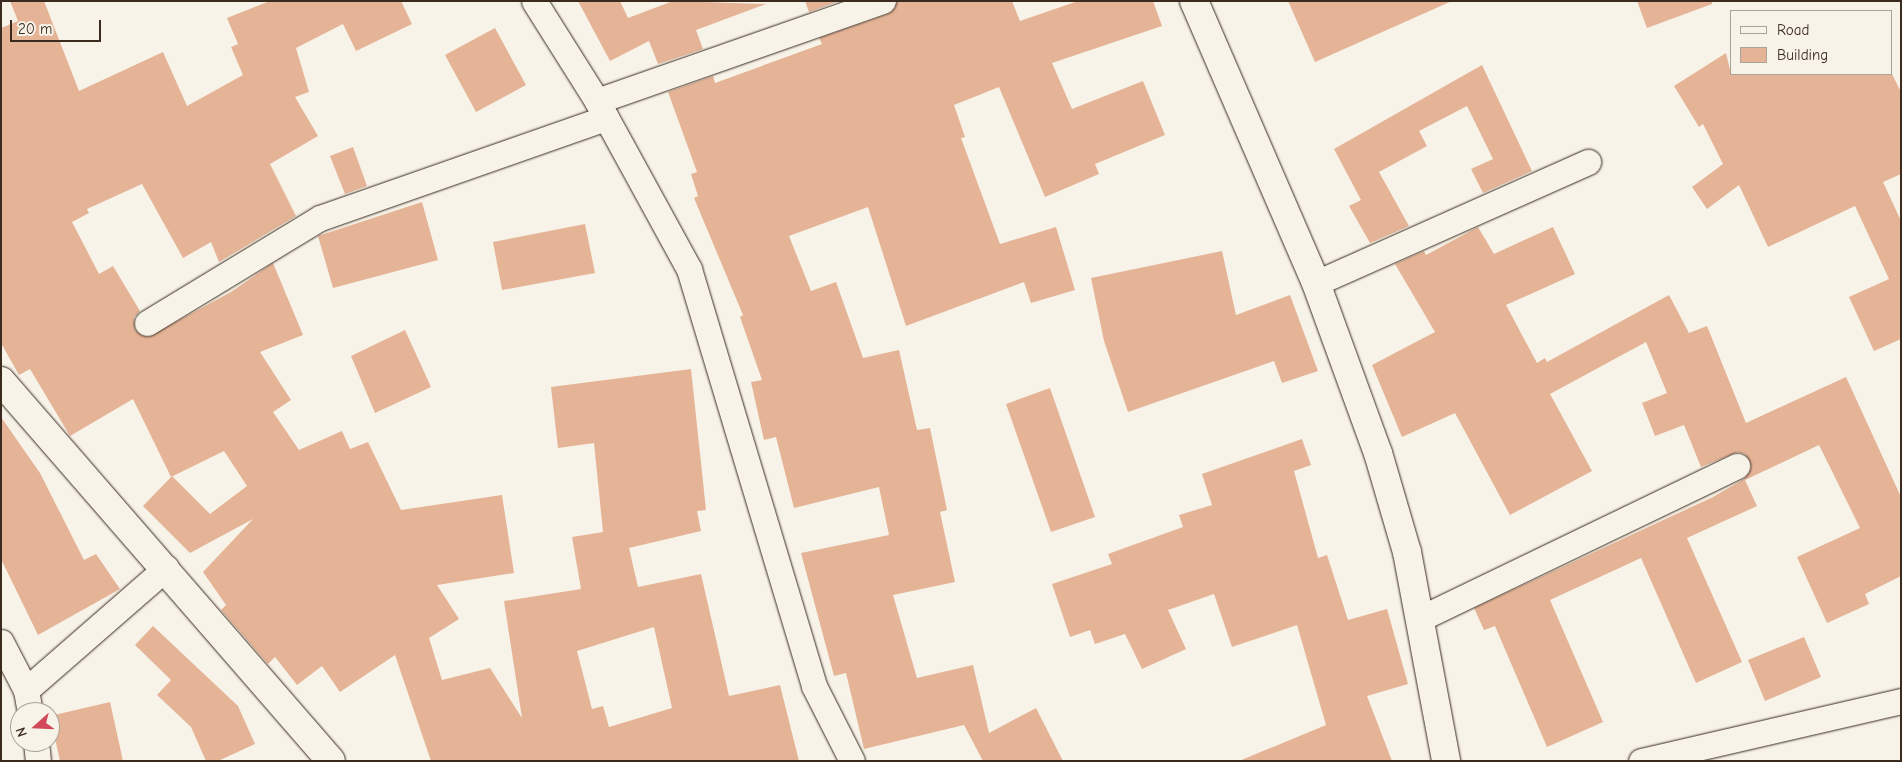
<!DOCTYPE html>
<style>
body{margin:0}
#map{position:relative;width:1902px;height:762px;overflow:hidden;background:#f7f3e8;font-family:"Comic Neue",sans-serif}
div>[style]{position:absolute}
.building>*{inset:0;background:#e5b497}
.roads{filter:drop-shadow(0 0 1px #3b2a1e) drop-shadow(0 0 1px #3b2a1e)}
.street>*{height:25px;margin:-12.5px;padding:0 12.5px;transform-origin:12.5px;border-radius:12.5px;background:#f7f3e8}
.secondary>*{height:28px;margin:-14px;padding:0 14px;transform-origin:14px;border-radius:14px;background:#f7f3e8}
.primary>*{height:28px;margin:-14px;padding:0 14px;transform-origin:14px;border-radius:14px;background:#f7f3e8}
span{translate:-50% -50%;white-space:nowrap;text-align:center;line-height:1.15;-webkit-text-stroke:4.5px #f7f3e8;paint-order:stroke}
.frame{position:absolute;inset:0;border:2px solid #3b2a1e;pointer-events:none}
.legend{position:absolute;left:1730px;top:10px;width:162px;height:65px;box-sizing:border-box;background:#f7f3e8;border:1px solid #aca397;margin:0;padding:6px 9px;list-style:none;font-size:15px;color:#3b2a1e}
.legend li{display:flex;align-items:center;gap:10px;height:25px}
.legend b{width:25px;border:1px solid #aca397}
.north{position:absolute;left:10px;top:702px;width:50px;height:50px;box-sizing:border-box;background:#f7f3e8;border:1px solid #aca397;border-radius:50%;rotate:250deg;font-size:14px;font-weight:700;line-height:20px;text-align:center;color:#3b2a1e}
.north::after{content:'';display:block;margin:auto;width:18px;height:22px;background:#d1495b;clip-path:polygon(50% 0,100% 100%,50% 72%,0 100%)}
.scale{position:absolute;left:10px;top:20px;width:91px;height:22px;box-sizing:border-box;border:2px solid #3b2a1e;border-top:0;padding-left:6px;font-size:15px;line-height:18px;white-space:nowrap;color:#3b2a1e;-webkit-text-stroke:4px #f7f3e8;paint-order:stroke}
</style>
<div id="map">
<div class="building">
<div style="clip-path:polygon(evenodd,10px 1px,44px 1px,79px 91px,163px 52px,187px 106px,243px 75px,231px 47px,238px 44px,227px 18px,270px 1px,401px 1px,412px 24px,356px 51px,343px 24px,296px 48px,309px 92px,295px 97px,318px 136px,270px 164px,296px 216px,219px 262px,211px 242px,183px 258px,142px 184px,87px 209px,89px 213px,72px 222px,99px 274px,113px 266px,140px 311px,134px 317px,135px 330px,148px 337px,231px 292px,273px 263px,303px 335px,260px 352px,291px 400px,273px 412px,299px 450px,342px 431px,350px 449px,368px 442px,401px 510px,502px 495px,514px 573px,437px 585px,459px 619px,429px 638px,442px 680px,490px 668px,522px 718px,504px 601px,581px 589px,572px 537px,603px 532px,594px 443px,558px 448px,551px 387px,691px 369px,706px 510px,697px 511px,701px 531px,629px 548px,638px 587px,701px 574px,729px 696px,780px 685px,799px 761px,431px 761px,395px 655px,340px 692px,322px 666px,297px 685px,275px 657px,268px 664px,221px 610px,226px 605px,203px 572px,253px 519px,190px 553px,143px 506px,172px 476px,210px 514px,247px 486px,224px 451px,171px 477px,133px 399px,70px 436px,30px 369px,19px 375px,1px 343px,1px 28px,18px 21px,10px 1px,654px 627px,672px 708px,609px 727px,603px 706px,592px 709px,577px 651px,654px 627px)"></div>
<div style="clip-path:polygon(578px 1px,620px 1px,628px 18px,673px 1px,766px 4px,696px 30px,703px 49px,658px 64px,649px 41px,610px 61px)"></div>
<div style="clip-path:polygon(805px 1px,839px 1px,809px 12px)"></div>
<div style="clip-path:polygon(897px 1px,1012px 1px,1020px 21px,1078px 1px,1153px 1px,1162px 26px,1052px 63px,1072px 109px,1143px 81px,1165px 135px,1095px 164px,1099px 174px,1045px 197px,999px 87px,954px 105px,965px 137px,961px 138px,1000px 244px,1056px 227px,1075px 290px,1031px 303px,1024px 282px,906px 326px,868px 207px,789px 236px,811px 291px,836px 282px,863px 358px,899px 350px,917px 430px,930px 428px,947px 510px,940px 512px,955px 582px,893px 595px,917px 678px,973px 665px,989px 733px,1036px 708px,1063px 761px,983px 761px,964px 725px,864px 749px,846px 673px,834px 676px,801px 553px,889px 535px,879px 487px,794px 508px,776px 437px,764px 440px,751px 382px,762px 380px,740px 317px,743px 315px,694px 198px,698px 196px,691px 174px,697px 172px,668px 92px,713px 76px,715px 83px,822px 44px,819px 38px,888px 14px)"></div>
<div style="clip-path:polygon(1288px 1px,1452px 1px,1315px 62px)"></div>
<div style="clip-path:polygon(1637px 1px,1712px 1px,1712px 4px,1647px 28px)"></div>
<div style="clip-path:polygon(495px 28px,526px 85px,476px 112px,445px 55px)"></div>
<div style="clip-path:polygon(1726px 53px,1731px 74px,1892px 74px,1901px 92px,1901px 174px,1883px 182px,1901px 221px,1901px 339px,1874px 351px,1849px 297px,1889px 279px,1855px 206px,1768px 247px,1739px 185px,1707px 209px,1692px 187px,1723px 164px,1703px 124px,1699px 127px,1674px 86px)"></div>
<div style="clip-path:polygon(1482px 65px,1532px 171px,1483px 193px,1471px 169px,1493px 159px,1467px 106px,1419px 131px,1427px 146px,1379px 172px,1409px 226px,1370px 243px,1349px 206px,1361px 200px,1334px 149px)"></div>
<div style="clip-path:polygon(353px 147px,367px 186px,345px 194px,330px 156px)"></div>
<div style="clip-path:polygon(422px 202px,438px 260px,333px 288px,318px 236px)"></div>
<div style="clip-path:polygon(585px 224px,595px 273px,502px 290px,493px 242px)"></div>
<div style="clip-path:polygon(1478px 227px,1494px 254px,1553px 227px,1575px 274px,1506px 305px,1537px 363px,1545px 358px,1547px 362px,1669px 295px,1689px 333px,1707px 326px,1746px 423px,1846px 377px,1901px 497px,1901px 576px,1865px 594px,1869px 604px,1827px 623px,1797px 557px,1860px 528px,1819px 445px,1745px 480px,1757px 506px,1687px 538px,1742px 662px,1696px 683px,1641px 558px,1550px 600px,1603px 722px,1547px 747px,1495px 626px,1484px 630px,1474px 608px,1713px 497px,1744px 479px,1751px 467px,1745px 454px,1738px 452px,1701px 467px,1684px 425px,1655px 436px,1642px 403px,1667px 393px,1646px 342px,1550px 394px,1592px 471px,1510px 515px,1455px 413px,1402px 437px,1372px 365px,1435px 332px,1395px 264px,1424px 251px,1426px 255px)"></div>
<div style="clip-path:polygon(1222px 251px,1236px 315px,1290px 295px,1318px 371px,1282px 383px,1274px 361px,1128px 412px,1104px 341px,1091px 278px)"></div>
<div style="clip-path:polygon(405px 330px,431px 387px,375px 413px,351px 356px)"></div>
<div style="clip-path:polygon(1050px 388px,1095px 517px,1051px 532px,1006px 404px)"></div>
<div style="clip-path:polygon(1px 417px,40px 473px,84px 560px,96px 554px,120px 589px,38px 635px,1px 559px)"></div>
<div style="clip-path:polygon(1302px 439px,1311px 465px,1294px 471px,1318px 558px,1327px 555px,1348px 620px,1387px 609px,1408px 684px,1367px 696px,1392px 761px,1239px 761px,1326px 725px,1297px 625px,1232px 647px,1214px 594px,1168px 610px,1186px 649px,1142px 669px,1125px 634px,1095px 644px,1090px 630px,1070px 637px,1052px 584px,1112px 564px,1108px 554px,1183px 527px,1179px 515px,1212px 505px,1202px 474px)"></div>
<div style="clip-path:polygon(153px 626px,238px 706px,255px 744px,218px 761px,206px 761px,191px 727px,157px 695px,171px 680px,135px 645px)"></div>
<div style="clip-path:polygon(1804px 637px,1821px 677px,1765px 701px,1748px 660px)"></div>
<div style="clip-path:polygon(110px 702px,123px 761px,60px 761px,50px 716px)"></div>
</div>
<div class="roads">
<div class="street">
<div style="left:534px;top:1px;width:118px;rotate:57.8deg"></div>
<div style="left:597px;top:101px;width:192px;rotate:61.3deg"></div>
<div style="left:689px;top:269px;width:435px;rotate:73.3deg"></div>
<div style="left:814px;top:686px;width:84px;rotate:63.1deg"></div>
<div style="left:597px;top:101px;width:303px;rotate:-19.3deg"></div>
<div style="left:1316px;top:283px;width:298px;rotate:-24deg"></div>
<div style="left:147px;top:323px;width:202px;rotate:-31.3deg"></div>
<div style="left:320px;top:218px;width:303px;rotate:-19.3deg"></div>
<div style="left:1421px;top:618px;width:351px;rotate:-25.7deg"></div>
<div style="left:1px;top:642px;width:54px;rotate:62.5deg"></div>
<div style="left:26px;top:690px;width:22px;rotate:80deg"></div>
<div style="left:26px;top:690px;width:186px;rotate:-41.1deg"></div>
<div style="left:36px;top:742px;width:19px;rotate:84deg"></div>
<div style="left:1641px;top:761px;width:267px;rotate:-13deg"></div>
</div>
<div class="secondary">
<div style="left:1194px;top:1px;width:307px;rotate:66.6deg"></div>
<div style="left:1316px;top:283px;width:181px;rotate:70deg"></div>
<div style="left:1378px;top:453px;width:103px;rotate:73.7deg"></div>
<div style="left:1407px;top:552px;width:213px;rotate:79.4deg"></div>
</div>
<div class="primary">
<div style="left:1px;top:381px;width:503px;rotate:49.03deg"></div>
</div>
</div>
<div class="frame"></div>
<ul class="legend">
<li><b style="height:6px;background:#f7f3e8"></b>Road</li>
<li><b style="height:14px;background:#e5b497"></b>Building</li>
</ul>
<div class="north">N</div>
<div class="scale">20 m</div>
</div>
